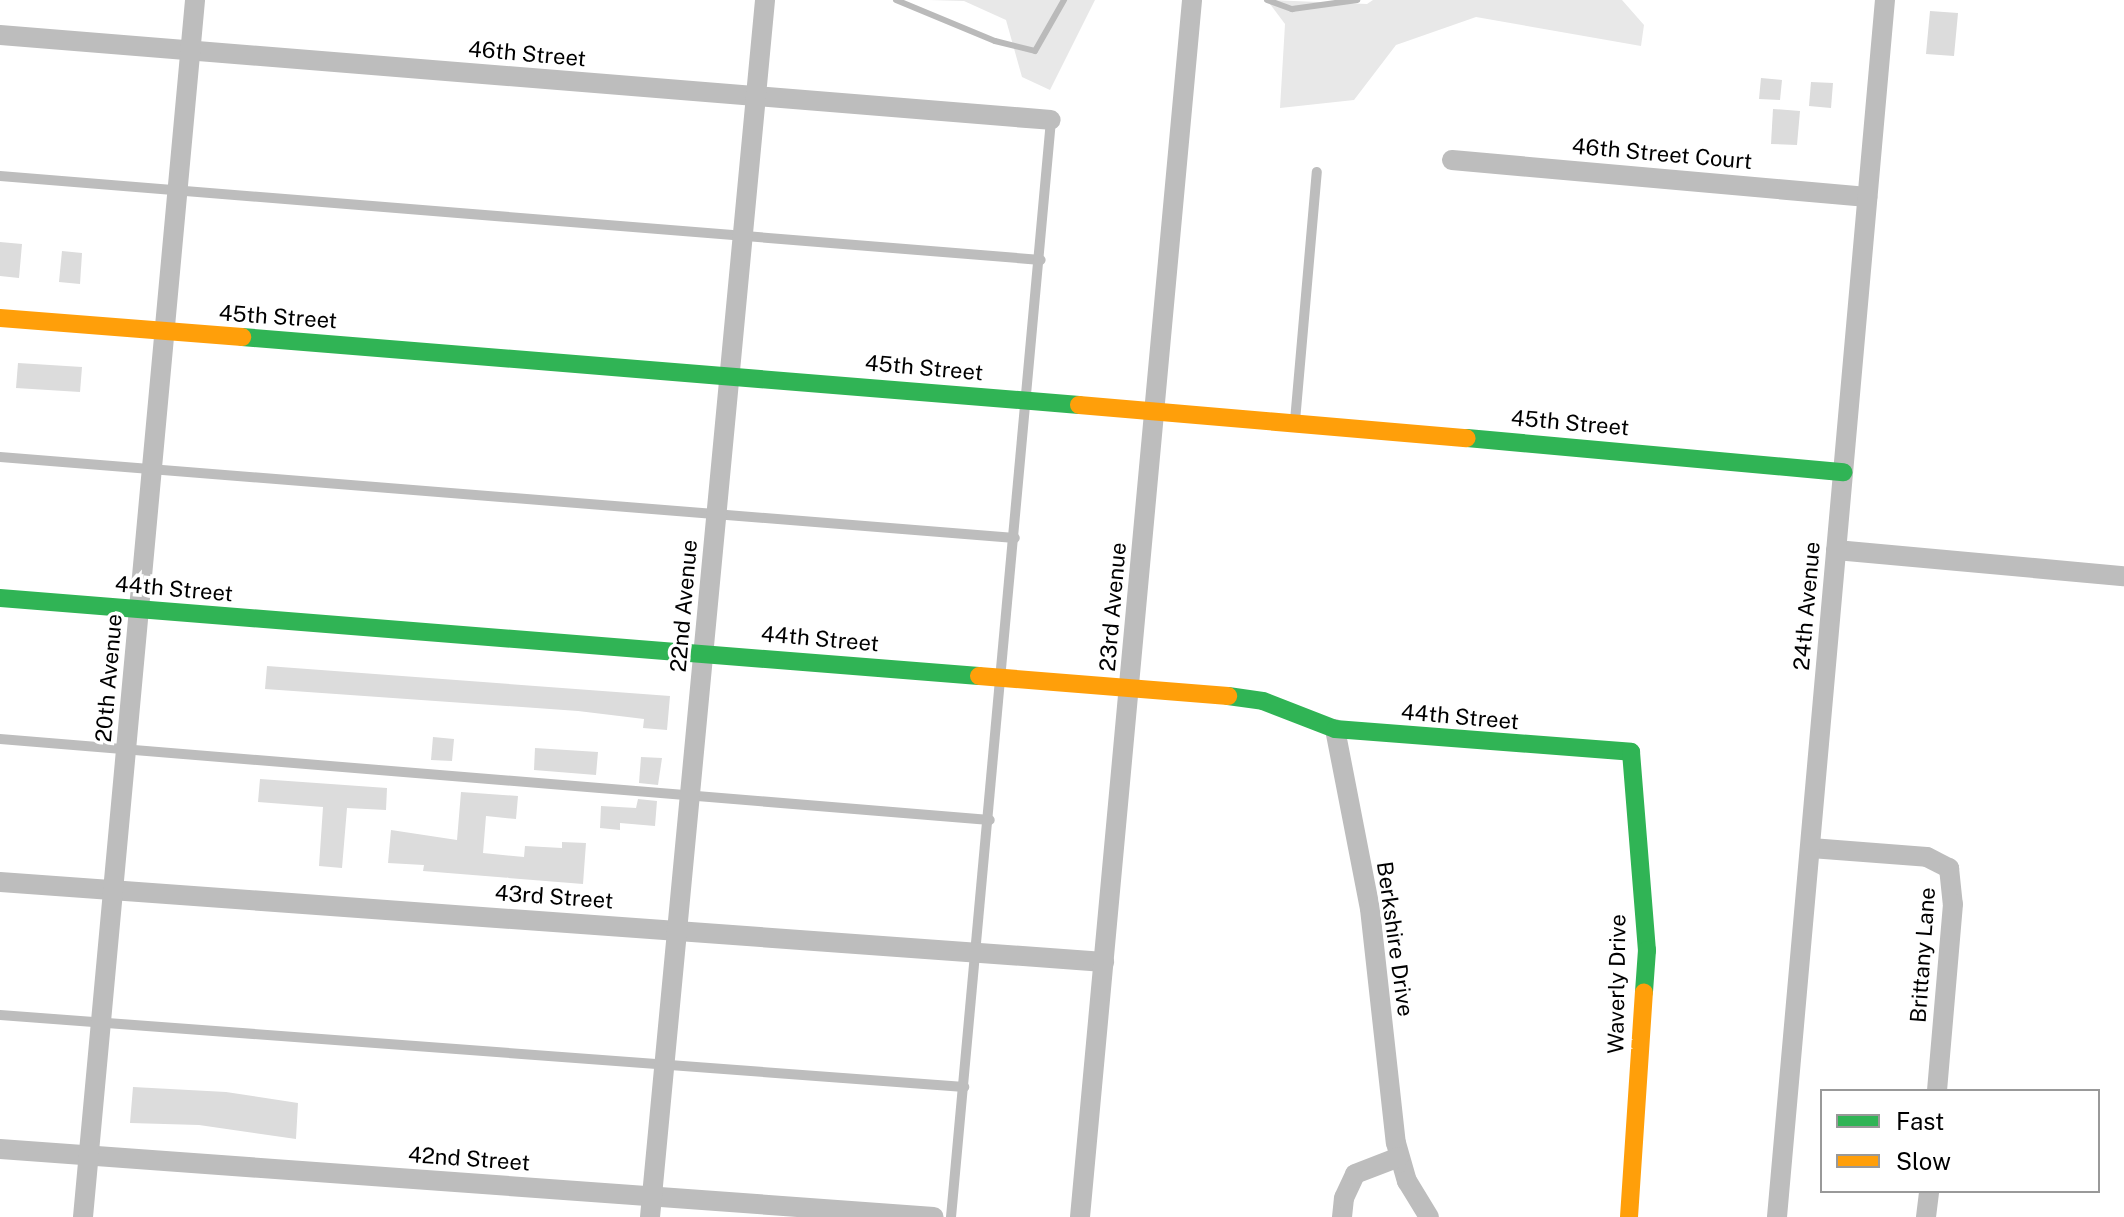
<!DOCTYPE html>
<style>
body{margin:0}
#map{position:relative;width:2124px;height:1217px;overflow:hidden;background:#fff;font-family:"Public Sans",sans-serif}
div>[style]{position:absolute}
.green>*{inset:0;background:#e8e8e8}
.stream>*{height:6px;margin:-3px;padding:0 3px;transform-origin:3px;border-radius:3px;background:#bababa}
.building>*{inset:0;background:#dcdcdc}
.lane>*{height:10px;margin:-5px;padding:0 5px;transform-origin:5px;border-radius:5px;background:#bdbdbd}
.street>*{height:20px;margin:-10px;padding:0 10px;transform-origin:10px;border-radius:10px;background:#bdbdbd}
.fast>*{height:18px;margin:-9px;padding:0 9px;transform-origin:9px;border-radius:9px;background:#30b455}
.slow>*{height:18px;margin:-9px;padding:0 9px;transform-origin:9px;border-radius:9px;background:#ff9f0a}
span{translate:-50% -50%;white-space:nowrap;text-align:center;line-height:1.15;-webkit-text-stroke:7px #fff;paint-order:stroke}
.street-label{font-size:22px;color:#000}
.legend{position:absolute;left:1820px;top:1089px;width:280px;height:104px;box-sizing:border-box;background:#fff;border:2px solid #999;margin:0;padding:10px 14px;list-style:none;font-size:24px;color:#000}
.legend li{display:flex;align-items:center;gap:16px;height:40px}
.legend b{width:40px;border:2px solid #999}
</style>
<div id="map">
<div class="green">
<div style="clip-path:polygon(929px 0,1095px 0,1050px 90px,1022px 77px,1006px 20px,964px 1px)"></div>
<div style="clip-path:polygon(1267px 0,1367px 4px,1373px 0,1622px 0,1644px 25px,1641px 46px,1476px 17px,1396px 45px,1354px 100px,1280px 108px,1285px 24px)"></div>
</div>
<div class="stream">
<div style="left:896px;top:0;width:107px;rotate:22.5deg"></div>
<div style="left:995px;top:41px;width:41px;rotate:14deg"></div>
<div style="left:1035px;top:51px;width:59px;rotate:-60.4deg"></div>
<div style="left:1267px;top:0;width:27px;rotate:20deg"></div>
<div style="left:1292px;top:9px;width:66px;rotate:-7.9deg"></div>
</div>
<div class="building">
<div style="clip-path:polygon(1930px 11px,1958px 13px,1954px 56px,1926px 54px)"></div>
<div style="clip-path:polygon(1761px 78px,1782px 80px,1780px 100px,1759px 99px)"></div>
<div style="clip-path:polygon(1811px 82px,1833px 83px,1831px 108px,1809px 106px)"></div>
<div style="clip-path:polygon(1773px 109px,1800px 111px,1797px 145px,1771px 144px)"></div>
<div style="clip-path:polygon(0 242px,22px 244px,19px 278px,0 276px)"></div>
<div style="clip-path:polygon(62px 251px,82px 253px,80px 284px,59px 282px)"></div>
<div style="clip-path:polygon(18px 363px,82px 367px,80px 392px,16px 388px)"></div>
<div style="clip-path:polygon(267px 666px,670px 696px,667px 730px,643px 728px,644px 719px,578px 711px,265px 689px)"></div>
<div style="clip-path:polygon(433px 737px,454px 739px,452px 761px,431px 760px)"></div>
<div style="clip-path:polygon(535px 748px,598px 752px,596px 775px,534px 770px)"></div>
<div style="clip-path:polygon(641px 757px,662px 758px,658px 785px,639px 783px)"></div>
<div style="clip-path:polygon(260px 779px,387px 788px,386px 810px,347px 808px,342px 868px,319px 866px,323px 807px,258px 802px)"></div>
<div style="clip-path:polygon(461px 792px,518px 796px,516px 819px,486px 816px,483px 853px,524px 857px,525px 846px,562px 848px,562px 842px,586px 843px,583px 884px,423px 871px,424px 865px,388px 863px,391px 830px,457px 840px)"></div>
<div style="clip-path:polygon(638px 799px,657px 801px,655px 826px,620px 823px,620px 830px,600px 828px,601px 806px,636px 808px)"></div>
<div style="clip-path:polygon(133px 1087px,226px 1092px,298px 1103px,296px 1139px,199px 1125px,130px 1123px)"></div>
</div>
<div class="lane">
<div style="left:0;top:176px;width:1044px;rotate:4.61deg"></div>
<div style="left:1295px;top:421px;width:250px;rotate:-85deg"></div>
<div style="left:0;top:457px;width:1018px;rotate:4.56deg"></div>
<div style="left:0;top:739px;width:993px;rotate:4.68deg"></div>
<div style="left:0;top:1015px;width:967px;rotate:4.27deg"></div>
<div style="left:951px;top:1217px;width:1102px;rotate:-84.79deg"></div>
</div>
<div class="street">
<div style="left:0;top:35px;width:1054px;rotate:4.62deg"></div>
<div style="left:1452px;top:160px;width:417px;rotate:5.1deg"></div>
<div style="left:1836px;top:550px;width:289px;rotate:5.2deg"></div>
<div style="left:1335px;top:729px;width:183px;rotate:79deg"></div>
<div style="left:1370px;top:909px;width:235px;rotate:83.7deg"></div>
<div style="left:1396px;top:1143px;width:40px;rotate:74deg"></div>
<div style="left:1407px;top:1181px;width:42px;rotate:58.6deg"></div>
<div style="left:1811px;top:848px;width:116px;rotate:4.4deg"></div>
<div style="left:1927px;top:857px;width:25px;rotate:27deg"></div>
<div style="left:1949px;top:868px;width:36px;rotate:84deg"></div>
<div style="left:1953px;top:904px;width:188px;rotate:94.9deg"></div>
<div style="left:0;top:882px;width:1107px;rotate:4.14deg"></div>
<div style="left:0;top:1149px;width:936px;rotate:4.16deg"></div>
<div style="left:83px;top:1217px;width:1222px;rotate:-84.74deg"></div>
<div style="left:650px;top:1217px;width:1222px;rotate:-84.6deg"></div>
<div style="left:1080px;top:1217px;width:1222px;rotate:-84.74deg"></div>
<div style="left:1342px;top:1217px;width:19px;rotate:-84deg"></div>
<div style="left:1344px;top:1198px;width:26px;rotate:-65deg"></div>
<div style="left:1355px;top:1174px;width:47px;rotate:-21.1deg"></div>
<div style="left:1777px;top:1217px;width:1222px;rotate:-84.93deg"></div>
<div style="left:1926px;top:1217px;width:26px;rotate:-83deg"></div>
</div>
<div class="fast">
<div style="left:242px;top:337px;width:840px;rotate:4.64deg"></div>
<div style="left:1467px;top:438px;width:378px;rotate:5.2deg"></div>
<div style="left:0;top:598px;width:982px;rotate:4.56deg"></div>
<div style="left:1228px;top:696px;width:35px;rotate:8deg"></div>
<div style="left:1263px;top:701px;width:77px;rotate:21.3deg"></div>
<div style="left:1335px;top:729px;width:297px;rotate:4.4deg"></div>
<div style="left:1631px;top:752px;width:199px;rotate:85.4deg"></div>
<div style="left:1647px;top:950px;width:42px;rotate:94.1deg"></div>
</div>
<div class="slow">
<div style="left:0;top:318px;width:243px;rotate:4.5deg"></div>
<div style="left:1079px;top:405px;width:389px;rotate:4.9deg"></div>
<div style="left:979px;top:676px;width:250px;rotate:4.6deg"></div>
<div style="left:1629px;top:1217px;width:225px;rotate:-86.2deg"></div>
</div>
<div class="street-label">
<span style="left:527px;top:54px;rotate:5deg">46th Street</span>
<span style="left:1662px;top:154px;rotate:5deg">46th Street Court</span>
<span style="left:278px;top:317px;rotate:4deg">45th Street</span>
<span style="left:924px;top:368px;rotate:5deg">45th Street</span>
<span style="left:1570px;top:423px;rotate:5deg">45th Street</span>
<span style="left:174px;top:589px;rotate:5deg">44th Street</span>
<span style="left:684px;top:606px;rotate:-85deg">22nd Avenue</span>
<span style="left:1807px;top:606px;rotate:-85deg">24th Avenue</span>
<span style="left:1113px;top:607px;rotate:-85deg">23rd Avenue</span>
<span style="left:820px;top:639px;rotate:5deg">44th Street</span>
<span style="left:109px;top:678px;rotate:-85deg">20th Avenue</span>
<span style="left:1460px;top:717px;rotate:5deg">44th Street</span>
<span style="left:554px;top:897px;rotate:4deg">43rd Street</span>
<span style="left:1395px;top:939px;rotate:82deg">Berkshire Drive</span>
<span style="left:1923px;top:955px;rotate:-86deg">Brittany Lane</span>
<span style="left:1617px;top:984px;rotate:-89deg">Waverly Drive</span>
<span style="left:469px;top:1159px;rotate:4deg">42nd Street</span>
</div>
<ul class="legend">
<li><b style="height:10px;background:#30b455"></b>Fast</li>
<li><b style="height:10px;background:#ff9f0a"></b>Slow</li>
</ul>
</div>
